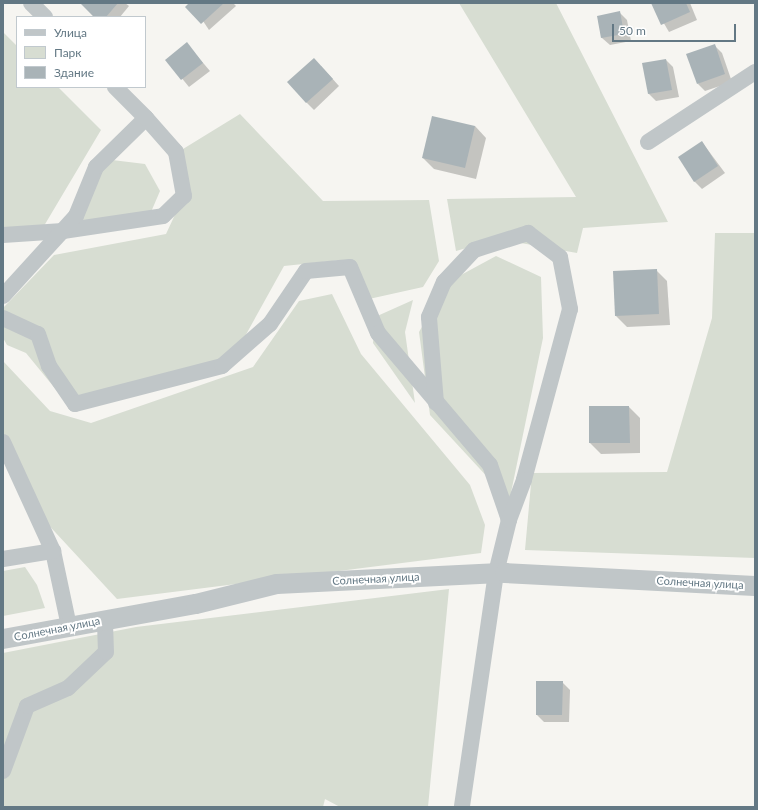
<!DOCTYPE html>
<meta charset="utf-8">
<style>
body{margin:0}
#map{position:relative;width:758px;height:810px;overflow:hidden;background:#f6f5f1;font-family:Lato,sans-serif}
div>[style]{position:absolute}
.green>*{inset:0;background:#d7ddd2}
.shadow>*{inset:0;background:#0003}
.building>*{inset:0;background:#a9b3b7}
.minor>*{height:16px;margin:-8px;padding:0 8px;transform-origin:8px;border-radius:8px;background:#c0c6c8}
.tertiary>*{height:20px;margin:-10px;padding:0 10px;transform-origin:10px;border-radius:10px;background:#c0c6c8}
span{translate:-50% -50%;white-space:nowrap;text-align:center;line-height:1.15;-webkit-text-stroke:4px #fff;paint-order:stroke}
.street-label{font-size:11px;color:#637884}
.frame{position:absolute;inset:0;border:4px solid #637884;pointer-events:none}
.legend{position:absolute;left:16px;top:16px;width:130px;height:72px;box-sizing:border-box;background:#fff;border:1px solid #c1c9ce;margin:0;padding:5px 7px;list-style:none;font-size:12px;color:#637884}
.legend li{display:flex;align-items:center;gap:8px;height:20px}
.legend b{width:20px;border:1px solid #c1c9ce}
.scale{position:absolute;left:612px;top:24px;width:124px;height:18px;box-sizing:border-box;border:2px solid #637884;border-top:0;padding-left:5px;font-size:12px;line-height:14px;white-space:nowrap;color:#637884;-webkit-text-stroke:3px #fff;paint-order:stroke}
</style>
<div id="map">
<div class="green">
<div style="clip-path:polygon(459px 3px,556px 3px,668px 222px,583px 228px,577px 253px,498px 239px,456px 251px,447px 199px,576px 197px)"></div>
<div style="clip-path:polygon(3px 32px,17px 46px,17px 87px,58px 87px,101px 130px,38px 236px,3px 238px)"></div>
<div style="clip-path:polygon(240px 114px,323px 201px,429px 200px,439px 261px,423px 287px,360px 301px,342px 260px,284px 266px,233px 358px,130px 389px,62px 397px,26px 353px,7px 345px,3px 338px,3px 308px,54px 255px,166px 234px,186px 191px,183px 149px)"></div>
<div style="clip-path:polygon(104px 159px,145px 164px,160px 191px,151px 212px,66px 229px)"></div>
<div style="clip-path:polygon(715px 233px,755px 233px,755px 558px,525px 550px,532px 473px,667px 472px,712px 318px)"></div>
<div style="clip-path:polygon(496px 256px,541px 277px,543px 338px,503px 531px,492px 482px,430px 415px,419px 332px,448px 282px)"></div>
<div style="clip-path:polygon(332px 294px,361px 354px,470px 485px,485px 525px,481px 553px,117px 599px,43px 519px,3px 458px,3px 361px,50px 411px,91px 423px,253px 367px,299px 301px)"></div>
<div style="clip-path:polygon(413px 300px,405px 332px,415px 403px,373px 343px,375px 317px)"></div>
<div style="clip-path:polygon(25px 567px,37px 585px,45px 608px,3px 616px,3px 571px)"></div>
<div style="clip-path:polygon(449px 589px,428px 807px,340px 807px,325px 799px,323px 807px,3px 807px,3px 653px,136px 627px)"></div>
</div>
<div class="shadow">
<div style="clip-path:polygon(81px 3px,125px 3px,129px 6px,120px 17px,94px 17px)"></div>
<div style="clip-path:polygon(191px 3px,233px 3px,236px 6px,209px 30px)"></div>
<div style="clip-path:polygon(652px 3px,690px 3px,697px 20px,669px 32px)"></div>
<div style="clip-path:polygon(619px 12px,627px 20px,631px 41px,610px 45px,602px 38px,598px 17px)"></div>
<div style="clip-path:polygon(187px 44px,210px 71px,189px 87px,167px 60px)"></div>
<div style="clip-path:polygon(714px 45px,722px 53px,732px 82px,705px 91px,698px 84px)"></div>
<div style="clip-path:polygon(666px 60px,673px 67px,679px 97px,656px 101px,649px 94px,643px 64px)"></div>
<div style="clip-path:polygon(321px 66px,339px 86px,314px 110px,306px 102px)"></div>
<div style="clip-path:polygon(475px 126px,486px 138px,476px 179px,434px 169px,423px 158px)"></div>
<div style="clip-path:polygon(702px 142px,725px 173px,702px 189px,694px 181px)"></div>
<div style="clip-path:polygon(656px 270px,667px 281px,670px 325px,627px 327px,616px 316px)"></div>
<div style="clip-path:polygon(629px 407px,640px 418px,640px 453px,601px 454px,590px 443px)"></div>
<div style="clip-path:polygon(562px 682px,570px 690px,569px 722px,544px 722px,537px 715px)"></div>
</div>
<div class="building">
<div style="clip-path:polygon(80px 3px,118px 3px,106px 17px,94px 17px)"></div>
<div style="clip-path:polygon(189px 3px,224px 3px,201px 24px,185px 7px)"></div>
<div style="clip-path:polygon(651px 3px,686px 3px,690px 12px,661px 25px)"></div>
<div style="clip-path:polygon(620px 11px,624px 34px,601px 38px,597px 16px)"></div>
<div style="clip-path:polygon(187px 42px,203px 63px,181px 80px,165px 60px)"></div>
<div style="clip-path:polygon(715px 44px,725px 74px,697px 84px,686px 54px)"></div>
<div style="clip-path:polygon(314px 58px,333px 79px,306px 103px,287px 82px)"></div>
<div style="clip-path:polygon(666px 59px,672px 90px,648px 94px,642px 63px)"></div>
<div style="clip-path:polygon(432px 116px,475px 126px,465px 168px,422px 158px)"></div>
<div style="clip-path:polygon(702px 141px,718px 166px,694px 182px,678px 157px)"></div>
<div style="clip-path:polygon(657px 269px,659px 314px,615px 316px,613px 271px)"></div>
<div style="clip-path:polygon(589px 406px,629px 406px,630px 443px,589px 443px)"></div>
<div style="clip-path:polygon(536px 681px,563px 681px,562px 715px,536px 715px)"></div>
</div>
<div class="minor">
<div style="left:31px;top:3px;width:20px;rotate:45deg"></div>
<div style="left:648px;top:142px;width:128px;rotate:-33.2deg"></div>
<div style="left:3px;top:235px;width:60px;rotate:-3.8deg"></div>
<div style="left:63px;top:231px;width:101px;rotate:-8.5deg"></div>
<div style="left:163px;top:216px;width:29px;rotate:-44deg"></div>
<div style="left:184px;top:196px;width:45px;rotate:-100.3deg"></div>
<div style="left:176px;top:152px;width:45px;rotate:-131.4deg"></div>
<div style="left:3px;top:296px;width:108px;rotate:-47.6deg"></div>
<div style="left:76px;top:216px;width:53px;rotate:-67.8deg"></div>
<div style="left:96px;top:167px;width:70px;rotate:-44.4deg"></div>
<div style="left:146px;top:118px;width:44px;rotate:-135deg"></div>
<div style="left:3px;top:318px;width:38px;rotate:25deg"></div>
<div style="left:38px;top:334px;width:34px;rotate:71deg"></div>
<div style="left:49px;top:366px;width:46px;rotate:55.6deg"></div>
<div style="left:75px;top:404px;width:152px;rotate:-14.5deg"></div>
<div style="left:222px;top:366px;width:64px;rotate:-41.2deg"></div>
<div style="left:270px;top:324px;width:64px;rotate:-55.8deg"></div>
<div style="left:306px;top:271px;width:44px;rotate:-5.2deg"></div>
<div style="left:350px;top:267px;width:72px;rotate:67deg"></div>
<div style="left:378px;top:333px;width:173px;rotate:49.7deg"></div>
<div style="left:490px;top:465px;width:58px;rotate:70.9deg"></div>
<div style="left:509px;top:520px;width:55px;rotate:103.8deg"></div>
<div style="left:496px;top:573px;width:236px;rotate:98.3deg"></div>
<div style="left:436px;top:403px;width:86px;rotate:-94.7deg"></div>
<div style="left:429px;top:317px;width:38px;rotate:-67deg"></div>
<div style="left:444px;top:282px;width:44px;rotate:-46.8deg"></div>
<div style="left:474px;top:250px;width:57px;rotate:-17.5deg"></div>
<div style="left:528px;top:233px;width:40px;rotate:37deg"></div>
<div style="left:560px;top:257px;width:53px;rotate:79.1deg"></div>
<div style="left:570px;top:309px;width:177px;rotate:105.1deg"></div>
<div style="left:524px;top:480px;width:43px;rotate:110.6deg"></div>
<div style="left:3px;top:442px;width:120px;rotate:65.4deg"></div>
<div style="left:53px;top:551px;width:77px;rotate:78deg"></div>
<div style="left:3px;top:559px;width:51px;rotate:-9.1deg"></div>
<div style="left:3px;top:771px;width:69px;rotate:-69.7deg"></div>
<div style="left:27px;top:706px;width:45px;rotate:-23.7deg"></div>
<div style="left:68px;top:688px;width:52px;rotate:-43.5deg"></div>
<div style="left:106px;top:652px;width:33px;rotate:-92deg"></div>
</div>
<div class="tertiary">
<div style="left:3px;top:639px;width:196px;rotate:-10.3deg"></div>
<div style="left:196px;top:604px;width:83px;rotate:-13.9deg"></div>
<div style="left:277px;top:584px;width:228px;rotate:-2.8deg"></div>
<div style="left:505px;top:573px;width:250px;rotate:3deg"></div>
</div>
<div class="street-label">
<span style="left:376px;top:579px;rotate:-3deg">Солнечная улица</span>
<span style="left:700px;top:583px;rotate:3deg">Солнечная улица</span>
<span style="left:57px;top:629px;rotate:-11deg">Солнечная улица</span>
</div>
<div class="frame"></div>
<ul class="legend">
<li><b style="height:5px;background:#c0c6c8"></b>Улица</li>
<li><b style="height:11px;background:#d7ddd2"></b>Парк</li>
<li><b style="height:11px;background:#a9b3b7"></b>Здание</li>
</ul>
<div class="scale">50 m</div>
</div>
